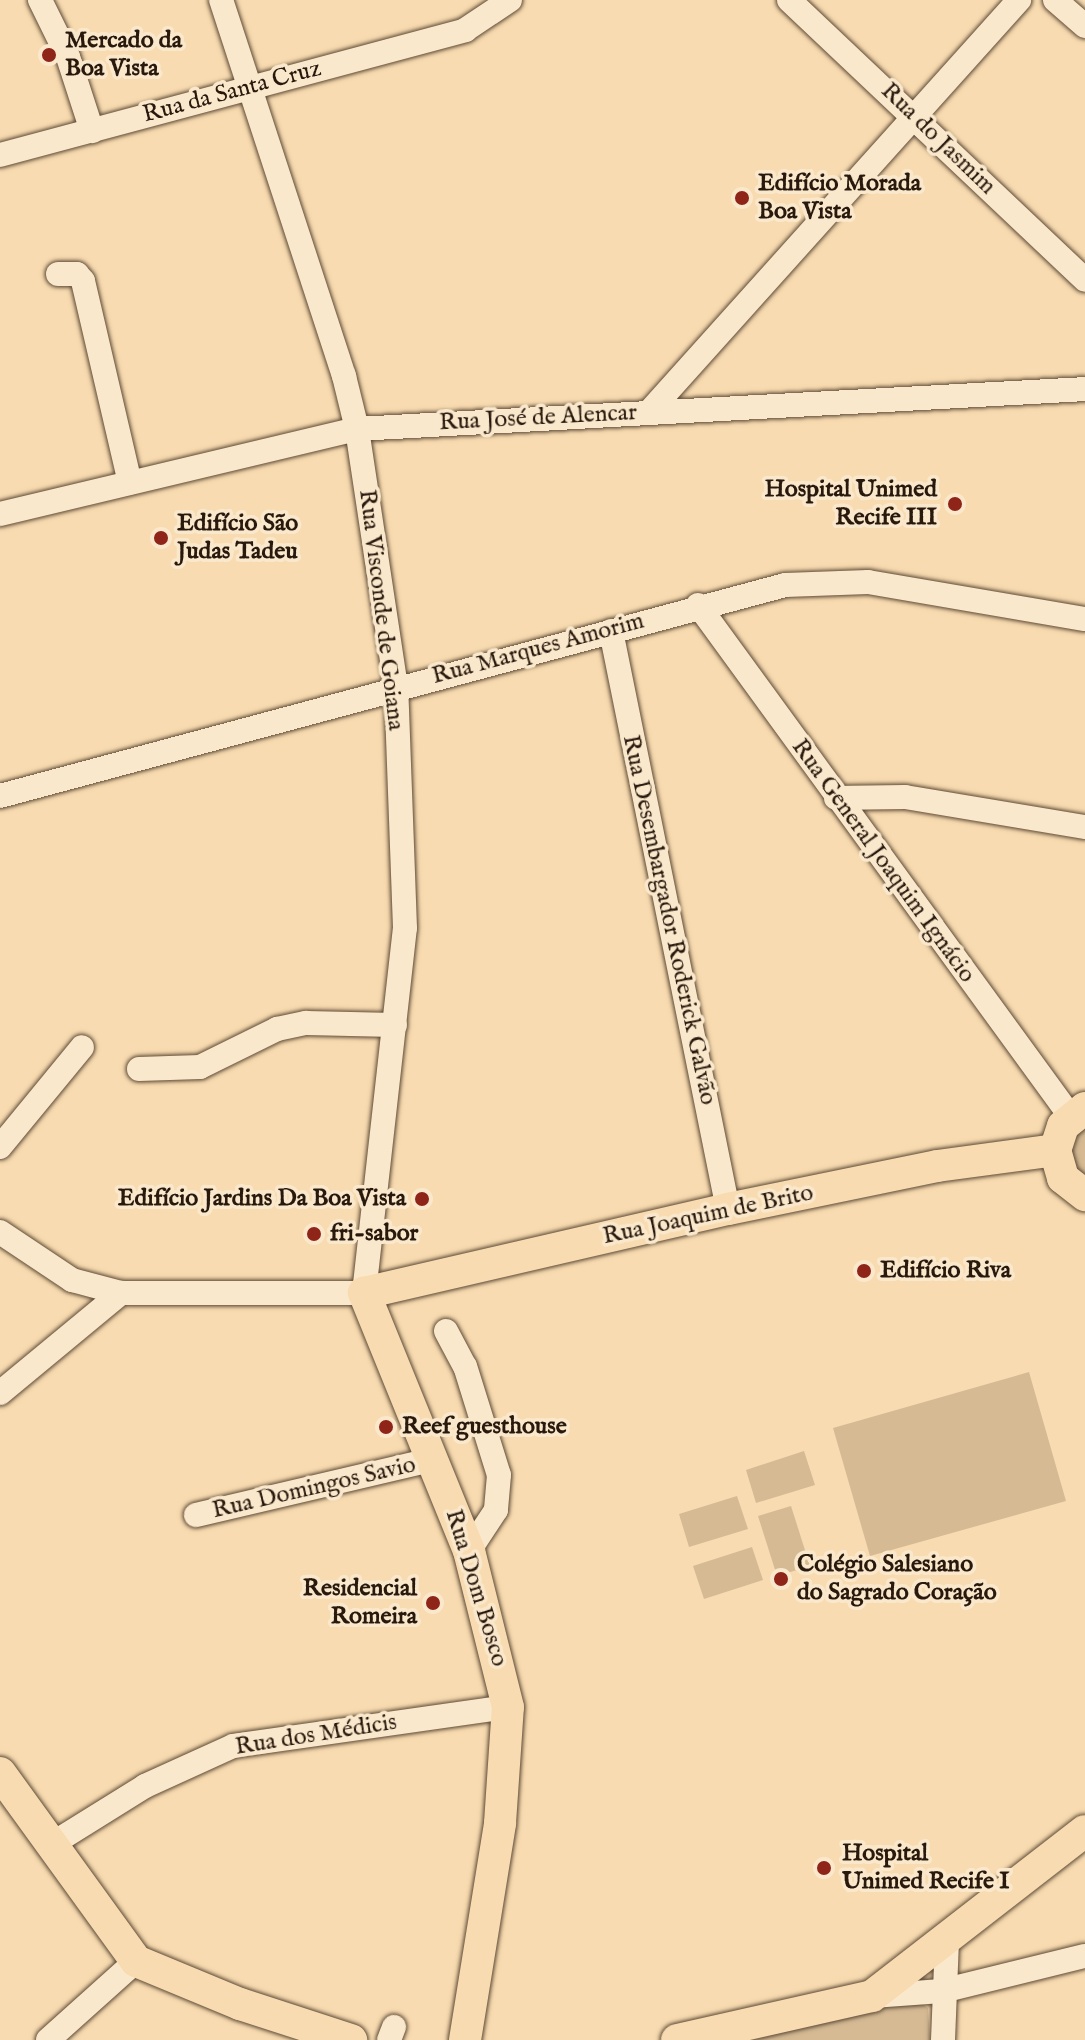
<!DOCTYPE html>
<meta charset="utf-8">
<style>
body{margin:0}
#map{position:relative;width:1085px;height:2040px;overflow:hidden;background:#f8dbb0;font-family:"IM FELL English",serif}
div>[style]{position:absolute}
.green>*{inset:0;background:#d5ba94}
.roads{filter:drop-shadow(0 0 2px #5d4a36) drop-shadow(0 0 2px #5d4a36)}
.minor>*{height:24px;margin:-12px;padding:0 12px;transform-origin:12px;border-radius:12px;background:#fae8cc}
.major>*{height:32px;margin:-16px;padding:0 16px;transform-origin:16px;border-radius:16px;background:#f8dbb0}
.dots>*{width:22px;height:22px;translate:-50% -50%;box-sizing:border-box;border:4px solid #fae8cc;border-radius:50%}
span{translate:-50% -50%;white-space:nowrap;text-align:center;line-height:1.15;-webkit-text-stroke:7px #fae8cc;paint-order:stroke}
.poi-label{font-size:24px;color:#29190d;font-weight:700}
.left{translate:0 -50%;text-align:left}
.right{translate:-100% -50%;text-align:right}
.street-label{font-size:24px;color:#29190d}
</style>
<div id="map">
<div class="green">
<div style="clip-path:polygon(1085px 1118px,1085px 1181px,1075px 1173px,1069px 1137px)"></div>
<div style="clip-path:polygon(1029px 1372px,1066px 1501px,870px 1556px,833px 1428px)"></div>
<div style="clip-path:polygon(804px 1451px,815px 1485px,756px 1503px,746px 1470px)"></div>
<div style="clip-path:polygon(737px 1496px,748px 1529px,689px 1547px,679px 1514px)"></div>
<div style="clip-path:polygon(791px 1506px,810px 1566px,777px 1576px,758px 1516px)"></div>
<div style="clip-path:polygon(752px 1547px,763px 1580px,704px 1599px,693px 1566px)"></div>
<div style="clip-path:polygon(916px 2000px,928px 2008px,930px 2040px,752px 2040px)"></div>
</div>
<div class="roads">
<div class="minor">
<div style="left:40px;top:0;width:64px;rotate:63.8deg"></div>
<div style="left:68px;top:57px;width:78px;rotate:72deg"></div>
<div style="left:789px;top:0;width:407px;rotate:43.4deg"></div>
<div style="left:1055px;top:0;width:40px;rotate:41deg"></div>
<div style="left:0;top:155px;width:482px;rotate:-15deg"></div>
<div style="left:465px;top:30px;width:54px;rotate:-33.7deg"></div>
<div style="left:58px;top:274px;width:19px"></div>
<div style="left:77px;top:274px;width:9px;rotate:49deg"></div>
<div style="left:83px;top:281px;width:207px;rotate:76.9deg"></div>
<div style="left:649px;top:412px;width:554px;rotate:-48.07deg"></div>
<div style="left:0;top:514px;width:367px;rotate:-13.4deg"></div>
<div style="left:357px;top:429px;width:729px;rotate:-3.14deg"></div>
<div style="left:698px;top:605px;width:633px;rotate:53.93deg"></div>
<div style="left:611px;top:631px;width:590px;rotate:78.56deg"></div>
<div style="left:0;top:796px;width:813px;rotate:-15.04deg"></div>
<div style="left:785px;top:585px;width:83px;rotate:-2.1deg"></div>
<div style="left:868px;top:582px;width:220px;rotate:9.7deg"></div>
<div style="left:836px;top:798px;width:69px;rotate:-0.8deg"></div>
<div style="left:905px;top:797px;width:182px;rotate:9.5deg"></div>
<div style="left:139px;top:1069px;width:61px;rotate:-1.9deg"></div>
<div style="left:200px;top:1067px;width:86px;rotate:-26.3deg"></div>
<div style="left:277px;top:1029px;width:30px;rotate:-12deg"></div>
<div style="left:306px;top:1023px;width:89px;rotate:1.3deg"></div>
<div style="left:0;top:1147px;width:129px;rotate:-50.6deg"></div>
<div style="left:0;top:1232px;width:87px;rotate:33.7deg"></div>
<div style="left:72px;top:1280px;width:51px;rotate:14.9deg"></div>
<div style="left:121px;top:1293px;width:243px"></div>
<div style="left:364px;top:1293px;width:367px;rotate:-83.6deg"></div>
<div style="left:405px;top:928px;width:241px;rotate:-92.1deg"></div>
<div style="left:396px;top:687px;width:261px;rotate:-98.6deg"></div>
<div style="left:357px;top:429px;width:55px;rotate:-103.8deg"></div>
<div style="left:344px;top:376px;width:396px;rotate:-108.1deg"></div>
<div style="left:446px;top:1331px;width:40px;rotate:62deg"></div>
<div style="left:465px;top:1366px;width:114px;rotate:72.7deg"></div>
<div style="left:499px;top:1475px;width:35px;rotate:95deg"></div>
<div style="left:496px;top:1510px;width:49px;rotate:123.4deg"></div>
<div style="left:0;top:1393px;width:157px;rotate:-39.6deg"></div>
<div style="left:196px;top:1515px;width:241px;rotate:-13.2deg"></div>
<div style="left:52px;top:1844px;width:110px;rotate:-31.9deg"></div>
<div style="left:145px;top:1786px;width:97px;rotate:-24.4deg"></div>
<div style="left:233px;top:1746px;width:278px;rotate:-8.1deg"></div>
<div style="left:872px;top:1996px;width:70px;rotate:-4.1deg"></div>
<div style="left:942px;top:1991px;width:147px;rotate:-13.8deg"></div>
<div style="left:48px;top:2040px;width:118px;rotate:-41.9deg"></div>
<div style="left:389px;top:2040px;width:14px;rotate:-69deg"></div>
<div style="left:943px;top:2040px;width:101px;rotate:-87.7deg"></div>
</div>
<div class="major">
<div style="left:1085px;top:1108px;width:28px;rotate:141deg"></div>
<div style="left:1063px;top:1126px;width:25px;rotate:108deg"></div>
<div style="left:1055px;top:1150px;width:29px;rotate:74deg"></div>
<div style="left:1063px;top:1178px;width:28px;rotate:38deg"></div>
<div style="left:0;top:1773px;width:232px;rotate:54.1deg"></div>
<div style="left:136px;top:1961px;width:113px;rotate:22.5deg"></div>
<div style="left:240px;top:2004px;width:117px;rotate:18deg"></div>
<div style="left:465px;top:2040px;width:220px;rotate:-80.8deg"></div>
<div style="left:500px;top:1823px;width:116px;rotate:-86.1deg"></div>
<div style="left:508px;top:1707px;width:161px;rotate:-104deg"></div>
<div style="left:469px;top:1551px;width:279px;rotate:-112.1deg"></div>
<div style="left:364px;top:1293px;width:374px;rotate:-13deg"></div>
<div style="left:728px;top:1209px;width:213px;rotate:-11.6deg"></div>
<div style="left:937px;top:1166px;width:119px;rotate:-7.7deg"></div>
<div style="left:677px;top:2040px;width:200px;rotate:-12.7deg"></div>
<div style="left:872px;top:1996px;width:269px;rotate:-37.8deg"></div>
</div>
</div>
<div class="dots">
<div style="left:49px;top:55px;background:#8f2418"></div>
<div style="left:742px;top:198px;background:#8f2418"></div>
<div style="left:955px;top:504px;background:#8f2418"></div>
<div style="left:161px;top:538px;background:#8f2418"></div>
<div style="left:422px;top:1199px;background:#8f2418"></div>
<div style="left:314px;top:1234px;background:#8f2418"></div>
<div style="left:864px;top:1271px;background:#8f2418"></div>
<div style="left:386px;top:1427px;background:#8f2418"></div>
<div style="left:781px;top:1579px;background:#8f2418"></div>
<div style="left:433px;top:1603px;background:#8f2418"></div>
<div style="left:824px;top:1868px;background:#8f2418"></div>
</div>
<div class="poi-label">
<span class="left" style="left:65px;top:55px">Mercado da<br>Boa Vista</span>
<span class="left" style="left:758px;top:198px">Edifício Morada<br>Boa Vista</span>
<span class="right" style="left:937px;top:504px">Hospital Unimed<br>Recife III</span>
<span class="left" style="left:177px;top:538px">Edifício São<br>Judas Tadeu</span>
<span class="right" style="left:406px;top:1199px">Edifício Jardins Da Boa Vista</span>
<span class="left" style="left:330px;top:1234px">fri-sabor</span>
<span class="left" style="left:880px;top:1271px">Edifício Riva</span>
<span class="left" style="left:402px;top:1427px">Reef guesthouse</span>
<span class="left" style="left:797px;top:1579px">Colégio Salesiano<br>do Sagrado Coração</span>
<span class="right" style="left:417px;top:1603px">Residencial<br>Romeira</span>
<span class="left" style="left:842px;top:1868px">Hospital<br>Unimed Recife I</span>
</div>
<div class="street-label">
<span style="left:232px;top:92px;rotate:-15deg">Rua da Santa Cruz</span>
<span style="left:938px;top:139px;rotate:44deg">Rua do Jasmim</span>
<span style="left:538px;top:418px;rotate:-3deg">Rua José de Alencar</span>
<span style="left:381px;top:610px;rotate:83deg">Rua Visconde de Goiana</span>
<span style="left:538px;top:649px;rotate:-15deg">Rua Marques Amorim</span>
<span style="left:883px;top:861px;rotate:54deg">Rua General Joaquim Ignácio</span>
<span style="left:669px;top:920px;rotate:78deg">Rua Desembargador Roderick Galvão</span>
<span style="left:708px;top:1215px;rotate:-12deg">Rua Joaquim de Brito</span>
<span style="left:314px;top:1488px;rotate:-13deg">Rua Domingos Savio</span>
<span style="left:476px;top:1588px;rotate:73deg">Rua Dom Bosco</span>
<span style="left:316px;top:1735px;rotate:-9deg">Rua dos Médicis</span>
</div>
</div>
